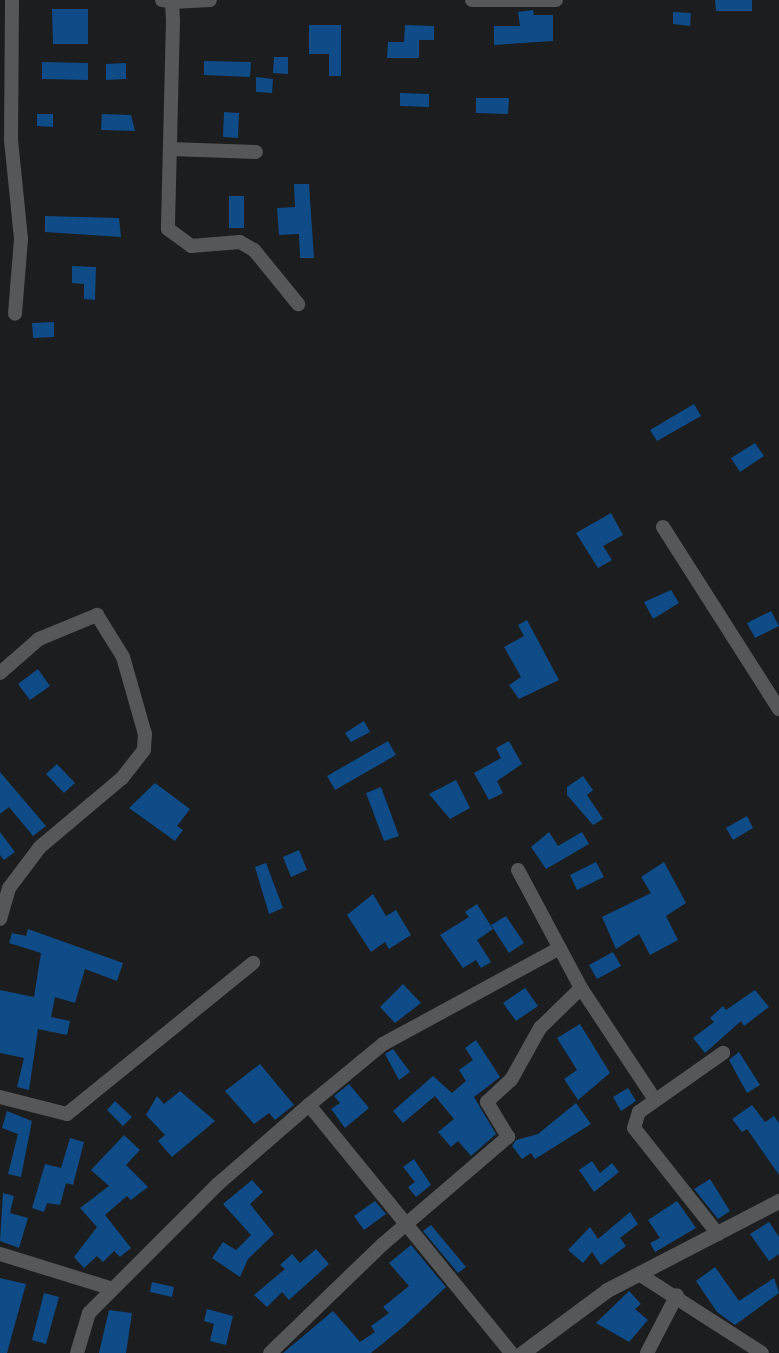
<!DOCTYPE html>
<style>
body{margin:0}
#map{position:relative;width:779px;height:1353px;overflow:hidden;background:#1c1d1f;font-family:"DejaVu Sans",sans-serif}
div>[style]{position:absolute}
.building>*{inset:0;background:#0e4b87}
.minor>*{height:14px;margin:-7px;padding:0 7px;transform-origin:7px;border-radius:7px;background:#565759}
.tertiary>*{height:15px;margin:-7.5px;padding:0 7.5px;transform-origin:7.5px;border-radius:7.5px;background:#565759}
span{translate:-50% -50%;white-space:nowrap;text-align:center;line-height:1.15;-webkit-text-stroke:6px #070708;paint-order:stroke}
</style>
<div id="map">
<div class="building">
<div style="clip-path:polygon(715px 0,752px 0,752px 11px,716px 11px)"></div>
<div style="clip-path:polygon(52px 9px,88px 9px,88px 44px,53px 44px)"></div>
<div style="clip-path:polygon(533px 10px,534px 15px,553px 15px,553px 41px,494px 45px,494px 26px,520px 26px,518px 12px)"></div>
<div style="clip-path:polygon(673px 12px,691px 13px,690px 26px,673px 24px)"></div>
<div style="clip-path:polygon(309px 25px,341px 25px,341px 76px,329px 76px,329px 54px,309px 54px)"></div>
<div style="clip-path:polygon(405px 25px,434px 26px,434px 40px,419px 40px,419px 58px,387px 58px,388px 42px,404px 42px)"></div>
<div style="clip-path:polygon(274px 57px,288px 57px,288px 74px,273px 73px)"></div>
<div style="clip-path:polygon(204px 61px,251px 62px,250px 77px,204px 75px)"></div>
<div style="clip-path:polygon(42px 62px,88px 63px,88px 80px,42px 79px)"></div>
<div style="clip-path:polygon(126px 63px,126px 79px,106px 80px,106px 64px)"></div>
<div style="clip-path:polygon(256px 77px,273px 79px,272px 93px,256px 92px)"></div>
<div style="clip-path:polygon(400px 93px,429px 94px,429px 107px,400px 106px)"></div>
<div style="clip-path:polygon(476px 98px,509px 98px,508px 114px,476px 113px)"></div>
<div style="clip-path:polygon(224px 112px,239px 113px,238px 138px,223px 137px)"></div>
<div style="clip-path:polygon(37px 114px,53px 114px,53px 127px,37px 126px)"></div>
<div style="clip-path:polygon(102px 114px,131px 115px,135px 131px,101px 130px)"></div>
<div style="clip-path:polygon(294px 184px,309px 184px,314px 258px,300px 258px,299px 234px,279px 235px,277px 208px,295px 207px)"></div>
<div style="clip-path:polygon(229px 196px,244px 196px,244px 228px,229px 228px)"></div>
<div style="clip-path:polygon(45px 216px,119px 218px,121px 237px,45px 232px)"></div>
<div style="clip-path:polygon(72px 266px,96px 267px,95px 300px,84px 299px,84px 284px,72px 283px)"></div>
<div style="clip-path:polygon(54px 322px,54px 337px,33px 338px,32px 323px)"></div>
<div style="clip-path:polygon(694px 404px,701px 416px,657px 441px,650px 430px)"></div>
<div style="clip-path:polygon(755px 443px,764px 456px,740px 472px,731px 458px)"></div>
<div style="clip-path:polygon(611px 513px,623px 535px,603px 546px,612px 560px,598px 568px,576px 533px)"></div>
<div style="clip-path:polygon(671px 590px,679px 603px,653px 619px,644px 602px)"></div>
<div style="clip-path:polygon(771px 611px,779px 626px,755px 638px,747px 623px)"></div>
<div style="clip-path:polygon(527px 620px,559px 680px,519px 699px,509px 685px,521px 677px,504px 647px,524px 636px,518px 625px)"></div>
<div style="clip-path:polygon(38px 669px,50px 686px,30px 700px,18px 684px)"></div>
<div style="clip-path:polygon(364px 721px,370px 732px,351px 742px,345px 733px)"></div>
<div style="clip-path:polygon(388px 741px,396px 755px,335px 790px,327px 776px)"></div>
<div style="clip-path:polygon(509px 741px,522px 764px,497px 781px,503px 793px,489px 800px,474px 773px,501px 758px,496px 748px)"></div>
<div style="clip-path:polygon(57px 764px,75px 783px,64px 793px,46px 774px)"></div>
<div style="clip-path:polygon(0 772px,46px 826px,33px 836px,9px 807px,0 814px)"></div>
<div style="clip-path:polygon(583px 776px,593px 790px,587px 795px,603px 819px,593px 825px,567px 795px,567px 787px)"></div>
<div style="clip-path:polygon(456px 780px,470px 808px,450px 819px,429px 794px)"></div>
<div style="clip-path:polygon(155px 783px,190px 809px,177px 826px,183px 830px,175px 841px,129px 808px)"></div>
<div style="clip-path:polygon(381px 787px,399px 836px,384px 841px,366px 793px)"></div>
<div style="clip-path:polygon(747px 816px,753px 828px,733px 840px,726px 828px)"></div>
<div style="clip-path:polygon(0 832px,15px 852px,4px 860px,0 855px)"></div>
<div style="clip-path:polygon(549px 832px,558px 846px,582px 832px,589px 844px,546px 869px,531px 847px)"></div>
<div style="clip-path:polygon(299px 850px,307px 870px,291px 877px,283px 857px)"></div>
<div style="clip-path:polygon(596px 862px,604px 877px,577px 890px,570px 875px)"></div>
<div style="clip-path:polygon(664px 862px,686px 903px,666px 916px,678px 940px,650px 955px,639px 934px,616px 949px,602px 917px,651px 893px,641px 877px)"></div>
<div style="clip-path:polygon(266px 863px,283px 908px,269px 914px,255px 867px)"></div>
<div style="clip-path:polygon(373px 894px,386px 916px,396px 910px,411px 935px,389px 949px,385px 942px,371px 952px,347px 915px)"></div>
<div style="clip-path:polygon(477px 904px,493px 929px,477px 940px,491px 962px,481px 968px,476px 960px,463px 968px,440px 935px,469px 917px,465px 912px)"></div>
<div style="clip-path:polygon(506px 916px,524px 943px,509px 953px,491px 925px)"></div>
<div style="clip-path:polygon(28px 929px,123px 963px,117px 981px,85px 969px,75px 1003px,55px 997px,51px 1017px,70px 1021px,67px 1035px,38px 1029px,29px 1090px,17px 1087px,24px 1058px,0 1053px,0 990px,34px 997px,41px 953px,9px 943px,12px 933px,26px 936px)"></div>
<div style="clip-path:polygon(613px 952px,621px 966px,597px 979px,589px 965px)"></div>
<div style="clip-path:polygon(403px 984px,421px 1003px,395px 1023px,380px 1007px)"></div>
<div style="clip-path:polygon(525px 988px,538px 1006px,516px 1021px,503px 1003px)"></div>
<div style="clip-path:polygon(755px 990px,769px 1007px,744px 1026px,741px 1021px,705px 1053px,693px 1038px,714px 1022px,710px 1018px,723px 1006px,726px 1010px)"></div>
<div style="clip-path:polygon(580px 1024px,610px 1073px,578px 1100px,564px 1079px,577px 1070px,557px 1038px)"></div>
<div style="clip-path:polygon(476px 1040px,500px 1077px,474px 1097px,496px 1134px,471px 1156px,458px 1141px,451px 1147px,438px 1132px,454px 1119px,435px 1096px,403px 1123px,393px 1111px,433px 1076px,452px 1093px,466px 1081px,459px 1070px,473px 1060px,465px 1048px)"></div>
<div style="clip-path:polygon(393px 1049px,410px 1072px,399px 1080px,385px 1054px)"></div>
<div style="clip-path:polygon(739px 1052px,760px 1085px,747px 1093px,729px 1060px)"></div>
<div style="clip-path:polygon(260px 1064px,294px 1105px,275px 1120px,269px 1113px,254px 1124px,225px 1091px)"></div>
<div style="clip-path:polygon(349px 1084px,369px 1108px,345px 1128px,331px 1109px,340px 1103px,334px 1096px)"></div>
<div style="clip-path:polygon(628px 1088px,636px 1101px,621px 1111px,613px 1097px)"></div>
<div style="clip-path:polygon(180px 1091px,215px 1121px,172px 1157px,158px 1141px,165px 1135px,146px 1115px,157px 1096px,164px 1104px)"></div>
<div style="clip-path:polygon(115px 1101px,132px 1117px,123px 1126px,107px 1110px)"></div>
<div style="clip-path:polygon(576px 1103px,591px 1124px,535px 1159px,531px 1153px,522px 1159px,512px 1146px,516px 1140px,538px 1134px)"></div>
<div style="clip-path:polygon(752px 1105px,765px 1122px,774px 1116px,779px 1123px,779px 1175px,747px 1129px,742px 1132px,732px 1119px)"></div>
<div style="clip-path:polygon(7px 1111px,32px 1121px,21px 1177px,8px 1174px,18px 1134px,2px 1128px)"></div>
<div style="clip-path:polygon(124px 1135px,140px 1150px,126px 1165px,148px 1187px,131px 1200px,127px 1196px,105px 1215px,131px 1248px,120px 1257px,114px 1251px,103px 1262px,97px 1256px,84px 1268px,74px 1257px,97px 1227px,80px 1208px,109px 1186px,91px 1170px)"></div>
<div style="clip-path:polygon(70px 1138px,84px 1142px,73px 1185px,66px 1183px,60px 1205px,47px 1203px,44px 1212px,32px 1208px,45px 1164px,61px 1168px)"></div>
<div style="clip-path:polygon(414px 1159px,431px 1185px,416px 1197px,408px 1187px,415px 1182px,403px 1167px)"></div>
<div style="clip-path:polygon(592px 1161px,600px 1173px,612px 1163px,619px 1172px,594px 1192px,579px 1170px)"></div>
<div style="clip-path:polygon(710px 1179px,730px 1211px,718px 1219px,694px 1189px)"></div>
<div style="clip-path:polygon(252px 1180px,263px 1192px,250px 1204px,274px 1234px,248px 1259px,240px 1277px,212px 1258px,223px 1242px,236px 1250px,251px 1235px,223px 1204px)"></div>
<div style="clip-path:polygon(3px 1193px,14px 1196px,10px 1213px,28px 1218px,19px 1248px,0 1241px)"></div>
<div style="clip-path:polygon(375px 1201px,386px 1214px,364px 1230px,354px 1216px)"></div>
<div style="clip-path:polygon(677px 1201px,696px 1228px,655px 1252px,650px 1243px,660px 1238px,648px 1220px)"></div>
<div style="clip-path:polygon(630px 1212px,638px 1224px,620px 1238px,626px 1246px,601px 1265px,592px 1252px,583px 1263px,568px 1250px,590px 1227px,598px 1239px)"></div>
<div style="clip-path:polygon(769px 1222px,779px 1237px,779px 1254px,769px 1261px,750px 1234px)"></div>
<div style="clip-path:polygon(431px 1225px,466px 1267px,458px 1273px,423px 1231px)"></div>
<div style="clip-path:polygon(411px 1245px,446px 1287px,403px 1327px,371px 1353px,283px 1353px,333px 1311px,360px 1342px,375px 1332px,371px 1326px,389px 1313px,383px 1307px,409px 1286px,389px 1263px)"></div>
<div style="clip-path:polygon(316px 1249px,329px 1264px,289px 1300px,282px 1292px,267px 1307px,254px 1295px,285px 1269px,280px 1265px,292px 1254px,300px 1263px)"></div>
<div style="clip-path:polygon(715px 1267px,739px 1301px,774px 1278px,779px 1293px,735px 1325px,717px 1312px,696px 1281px)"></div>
<div style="clip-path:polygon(0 1278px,26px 1284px,7px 1353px,0 1353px)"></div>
<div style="clip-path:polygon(152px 1282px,174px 1287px,172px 1297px,150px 1292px)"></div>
<div style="clip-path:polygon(629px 1291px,641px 1304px,635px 1309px,648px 1320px,629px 1342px,596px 1323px)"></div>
<div style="clip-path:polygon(44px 1293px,59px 1297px,46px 1344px,32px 1340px)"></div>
<div style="clip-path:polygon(207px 1309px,233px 1316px,226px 1345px,210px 1341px,214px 1324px,204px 1321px)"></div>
<div style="clip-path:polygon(109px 1310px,132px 1313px,126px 1353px,99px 1353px)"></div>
</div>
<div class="minor">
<div style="left:12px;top:0;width:140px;rotate:90.4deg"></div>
<div style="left:11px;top:140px;width:100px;rotate:84.2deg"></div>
<div style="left:21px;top:239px;width:75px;rotate:94.6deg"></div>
<div style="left:162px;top:0;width:10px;rotate:11deg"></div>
<div style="left:172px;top:2px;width:18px;rotate:87deg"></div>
<div style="left:173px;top:20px;width:209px;rotate:91.4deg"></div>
<div style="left:168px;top:229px;width:29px;rotate:36deg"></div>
<div style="left:191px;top:246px;width:49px;rotate:-4.7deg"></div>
<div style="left:240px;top:242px;width:16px;rotate:30deg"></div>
<div style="left:254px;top:250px;width:70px;rotate:50.8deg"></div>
<div style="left:472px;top:0;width:84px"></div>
<div style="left:172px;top:2px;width:38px;rotate:-3deg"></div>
<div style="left:170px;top:149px;width:86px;rotate:2deg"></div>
<div style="left:663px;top:527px;width:216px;rotate:57.5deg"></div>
<div style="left:0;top:673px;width:52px;rotate:-41.1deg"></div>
<div style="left:39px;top:639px;width:63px;rotate:-22.5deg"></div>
<div style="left:97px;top:615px;width:49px;rotate:58.2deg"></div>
<div style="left:123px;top:657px;width:80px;rotate:74.1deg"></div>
<div style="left:145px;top:734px;width:16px;rotate:94deg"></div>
<div style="left:144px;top:750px;width:36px;rotate:128deg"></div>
<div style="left:122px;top:778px;width:107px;rotate:139.9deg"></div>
<div style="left:40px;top:847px;width:51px;rotate:127.1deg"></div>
<div style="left:9px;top:888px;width:32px;rotate:106deg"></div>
<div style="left:518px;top:870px;width:134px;rotate:61.9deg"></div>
<div style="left:581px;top:988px;width:134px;rotate:56.5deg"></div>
<div style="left:0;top:1097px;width:69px;rotate:14.2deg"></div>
<div style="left:67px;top:1114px;width:240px;rotate:-39.1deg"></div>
<div style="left:309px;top:1105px;width:320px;rotate:50.8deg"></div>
<div style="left:718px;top:1234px;width:135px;rotate:-128.4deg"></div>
<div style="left:634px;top:1128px;width:17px;rotate:-73deg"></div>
<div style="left:639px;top:1112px;width:103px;rotate:-35.1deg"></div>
<div style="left:0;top:1254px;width:118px;rotate:17.2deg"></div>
<div style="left:639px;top:1274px;width:146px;rotate:32.7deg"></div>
<div style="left:77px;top:1353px;width:42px;rotate:-73.3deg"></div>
<div style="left:89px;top:1313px;width:182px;rotate:-45deg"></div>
<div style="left:218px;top:1184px;width:121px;rotate:-41deg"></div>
<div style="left:309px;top:1105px;width:96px;rotate:-39.5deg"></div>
<div style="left:383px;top:1044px;width:201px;rotate:-28.5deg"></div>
<div style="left:270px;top:1353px;width:157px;rotate:-44deg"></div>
<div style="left:383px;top:1244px;width:165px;rotate:-40.6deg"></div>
<div style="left:508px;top:1137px;width:41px;rotate:-121deg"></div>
<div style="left:487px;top:1102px;width:33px;rotate:-43deg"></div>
<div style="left:511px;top:1080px;width:60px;rotate:-60.9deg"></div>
<div style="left:540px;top:1028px;width:57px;rotate:-44.3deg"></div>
<div style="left:647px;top:1353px;width:65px;rotate:-62.7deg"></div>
</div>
<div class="tertiary">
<div style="left:522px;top:1353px;width:106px;rotate:-36.5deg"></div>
<div style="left:607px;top:1290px;width:194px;rotate:-27.4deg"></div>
</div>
</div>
